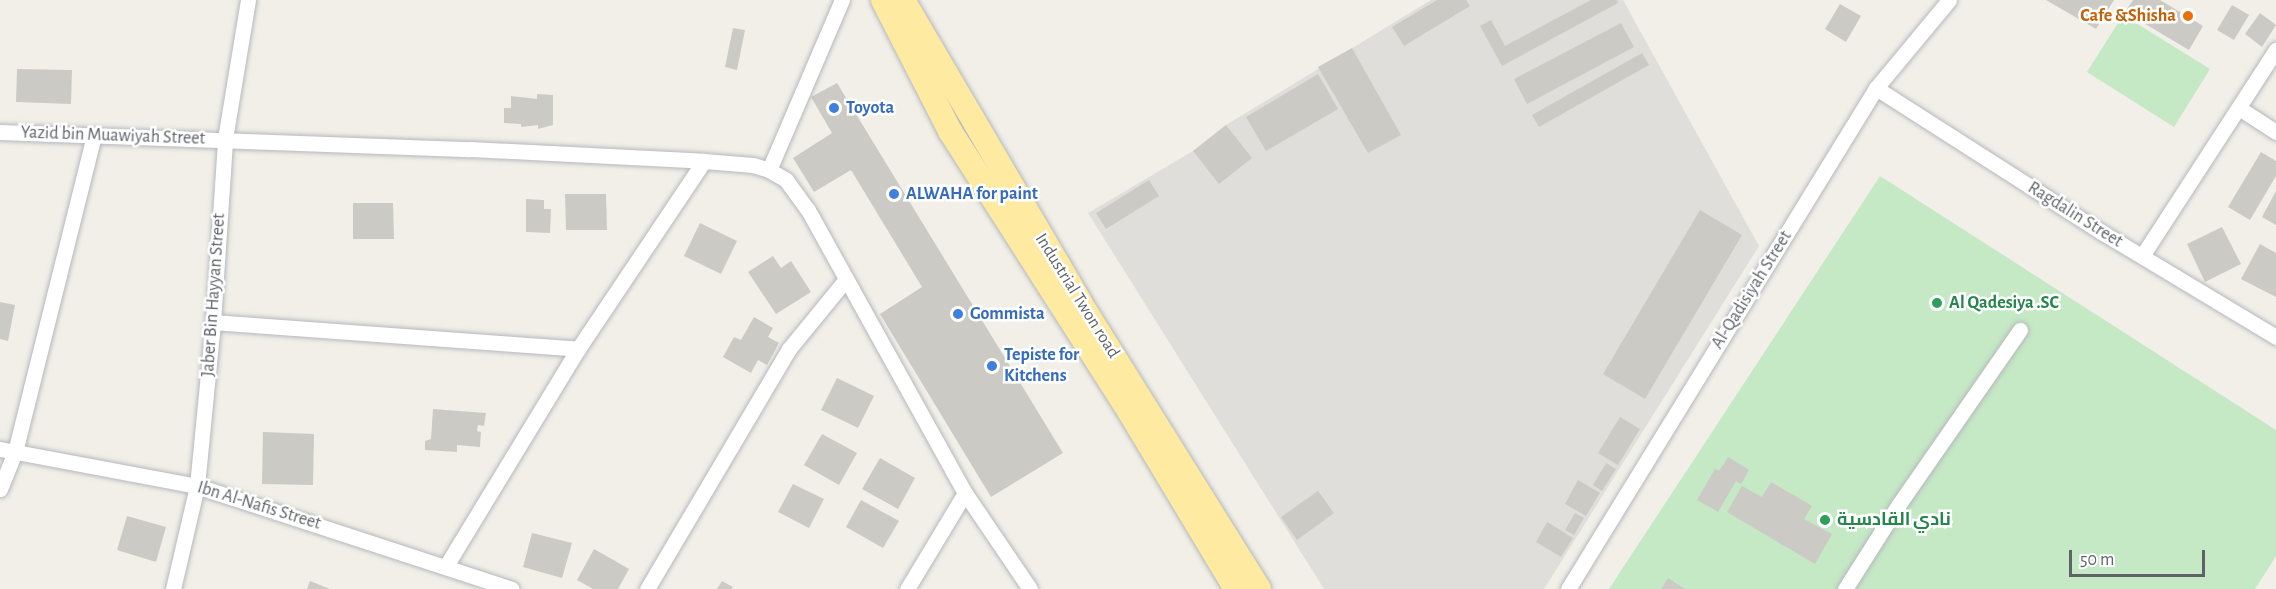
<!DOCTYPE html>
<meta charset="utf-8">
<style>
body{margin:0}
#map{position:relative;width:2276px;height:589px;overflow:hidden;background:#f1efe8;font-family:"Alegreya Sans",Cairo,sans-serif}
div>[style]{position:absolute}
.industrial>*{inset:0;background:#e0deda}
.green>*{inset:0;background:#c5e8c5}
.building>*{inset:0;background:#cccac5}
.roads{filter:drop-shadow(0 0 2px #b5b8bc) drop-shadow(0 0 2px #b5b8bc)}
.minor>*{height:15px;margin:-7.5px;padding:0 7.5px;transform-origin:7.5px;border-radius:7.5px;background:#fff}
.trunk>*{height:24px;margin:-12px;padding:0 12px;transform-origin:12px;border-radius:12px;background:#feeaa1}
.dots>*{width:16px;height:16px;translate:-50% -50%;box-sizing:border-box;border:3px solid #fff;border-radius:50%}
span{translate:-50% -50%;white-space:nowrap;text-align:center;line-height:1.15;-webkit-text-stroke:5px #fff;paint-order:stroke}
.food-label{font-size:18px;color:#c56008;font-weight:700}
.right{translate:-100% -50%;text-align:right}
.shop-label{font-size:18px;color:#366cbe;font-weight:700}
.left{translate:0 -50%;text-align:left}
.street-label{font-size:18px;color:#5f6368}
.leisure-label{font-size:18px;color:#27864d;font-weight:700}
.scale{position:absolute;left:2069px;top:550px;width:136px;height:27px;box-sizing:border-box;border:3px solid #5f6368;border-top:0;padding-left:8px;font-size:18px;line-height:21px;white-space:nowrap;color:#5f6368;-webkit-text-stroke:4px #fff;paint-order:stroke}
</style>
<div id="map">
<div class="industrial">
<div style="clip-path:polygon(1431px 0,1623px 0,1759px 246px,1544px 589px,1324px 589px,1088px 213px,1193px 151px,1226px 125px)"></div>
</div>
<div class="green">
<div style="clip-path:polygon(2123px 15px,2210px 69px,2174px 127px,2087px 72px)"></div>
<div style="clip-path:polygon(1880px 176px,2276px 430px,2276px 556px,2255px 589px,1609px 589px)"></div>
</div>
<div class="building">
<div style="clip-path:polygon(1437px 0,1466px 0,1470px 6px,1404px 46px,1392px 27px)"></div>
<div style="clip-path:polygon(1591px 0,1617px 0,1618px 3px,1502px 66px,1480px 26px,1491px 20px,1505px 46px)"></div>
<div style="clip-path:polygon(2046px 0,2114px 0,2096px 29px)"></div>
<div style="clip-path:polygon(2133px 0,2160px 0,2203px 26px,2189px 50px,2125px 12px)"></div>
<div style="clip-path:polygon(1840px 4px,1861px 16px,1846px 42px,1825px 29px)"></div>
<div style="clip-path:polygon(2232px 5px,2249px 15px,2234px 40px,2217px 30px)"></div>
<div style="clip-path:polygon(2260px 13px,2276px 25px,2262px 47px,2245px 34px)"></div>
<div style="clip-path:polygon(1621px 23px,1634px 47px,1527px 104px,1514px 79px)"></div>
<div style="clip-path:polygon(733px 28px,745px 30px,737px 70px,725px 67px)"></div>
<div style="clip-path:polygon(1352px 48px,1401px 135px,1368px 153px,1318px 67px)"></div>
<div style="clip-path:polygon(1642px 53px,1649px 65px,1539px 127px,1532px 115px)"></div>
<div style="clip-path:polygon(17px 69px,72px 70px,71px 104px,16px 102px)"></div>
<div style="clip-path:polygon(1318px 74px,1338px 109px,1266px 151px,1246px 117px)"></div>
<div style="clip-path:polygon(837px 83px,1063px 453px,991px 497px,880px 314px,922px 287px,851px 170px,814px 192px,793px 158px,832px 133px,811px 97px)"></div>
<div style="clip-path:polygon(537px 94px,553px 95px,553px 125px,538px 129px,538px 125px,521px 127px,521px 124px,504px 123px,504px 108px,511px 108px,511px 96px,537px 99px)"></div>
<div style="clip-path:polygon(1226px 125px,1252px 158px,1219px 184px,1193px 151px)"></div>
<div style="clip-path:polygon(2261px 152px,2276px 161px,2276px 176px,2250px 220px,2228px 207px)"></div>
<div style="clip-path:polygon(1149px 180px,1159px 196px,1106px 229px,1096px 213px)"></div>
<div style="clip-path:polygon(2276px 191px,2276px 225px,2262px 217px)"></div>
<div style="clip-path:polygon(565px 194px,606px 194px,607px 230px,566px 230px)"></div>
<div style="clip-path:polygon(526px 199px,544px 200px,544px 209px,551px 209px,550px 233px,526px 232px)"></div>
<div style="clip-path:polygon(353px 203px,393px 203px,394px 239px,353px 239px)"></div>
<div style="clip-path:polygon(1700px 210px,1742px 235px,1645px 399px,1603px 374px)"></div>
<div style="clip-path:polygon(700px 223px,737px 241px,721px 274px,684px 256px)"></div>
<div style="clip-path:polygon(2222px 227px,2241px 264px,2205px 282px,2187px 244px)"></div>
<div style="clip-path:polygon(2260px 244px,2276px 253px,2276px 297px,2241px 279px)"></div>
<div style="clip-path:polygon(773px 256px,781px 268px,791px 261px,811px 292px,776px 314px,748px 272px)"></div>
<div style="clip-path:polygon(0 302px,15px 305px,8px 341px,0 339px)"></div>
<div style="clip-path:polygon(754px 317px,773px 328px,768px 337px,779px 343px,767px 365px,758px 360px,751px 373px,723px 357px,734px 337px,741px 340px)"></div>
<div style="clip-path:polygon(837px 378px,874px 396px,858px 428px,821px 410px)"></div>
<div style="clip-path:polygon(433px 409px,486px 413px,484px 426px,478px 425px,477px 431px,481px 432px,480px 447px,457px 445px,457px 452px,425px 450px,425px 441px,431px 439px)"></div>
<div style="clip-path:polygon(1620px 417px,1640px 429px,1618px 465px,1598px 453px)"></div>
<div style="clip-path:polygon(263px 432px,314px 434px,313px 485px,262px 484px)"></div>
<div style="clip-path:polygon(822px 434px,857px 453px,839px 485px,804px 465px)"></div>
<div style="clip-path:polygon(1728px 457px,1749px 470px,1741px 484px,1736px 481px,1718px 512px,1697px 500px,1715px 469px,1719px 471px)"></div>
<div style="clip-path:polygon(880px 458px,915px 478px,898px 509px,862px 489px)"></div>
<div style="clip-path:polygon(1606px 463px,1616px 469px,1602px 491px,1593px 485px)"></div>
<div style="clip-path:polygon(1578px 480px,1600px 493px,1586px 516px,1565px 504px)"></div>
<div style="clip-path:polygon(1771px 482px,1812px 506px,1804px 519px,1832px 534px,1815px 564px,1727px 512px,1742px 486px,1762px 497px)"></div>
<div style="clip-path:polygon(793px 484px,824px 499px,809px 528px,778px 512px)"></div>
<div style="clip-path:polygon(1318px 491px,1334px 513px,1297px 540px,1281px 517px)"></div>
<div style="clip-path:polygon(861px 500px,899px 521px,883px 548px,846px 527px)"></div>
<div style="clip-path:polygon(1575px 513px,1584px 518px,1574px 535px,1565px 530px)"></div>
<div style="clip-path:polygon(127px 516px,166px 527px,156px 562px,117px 550px)"></div>
<div style="clip-path:polygon(1547px 522px,1573px 538px,1561px 557px,1536px 542px)"></div>
<div style="clip-path:polygon(532px 533px,572px 543px,562px 578px,523px 567px)"></div>
<div style="clip-path:polygon(594px 549px,629px 569px,618px 589px,593px 589px,577px 580px)"></div>
<div style="clip-path:polygon(1668px 578px,1685px 589px,1661px 589px)"></div>
<div style="clip-path:polygon(310px 581px,330px 589px,307px 589px)"></div>
<div style="clip-path:polygon(722px 581px,733px 587px,731px 589px,717px 589px)"></div>
</div>
<div class="roads">
<div class="minor">
<div style="left:1876px;top:88px;width:269px;rotate:32.6deg"></div>
<div style="left:2103px;top:233px;width:202px;rotate:31deg"></div>
<div style="left:2239px;top:108px;width:44px;rotate:33deg"></div>
<div style="left:0;top:132px;width:470px;rotate:2.1deg"></div>
<div style="left:470px;top:149px;width:234px;rotate:2.9deg"></div>
<div style="left:704px;top:161px;width:49px;rotate:4.7deg"></div>
<div style="left:753px;top:165px;width:17px;rotate:17deg"></div>
<div style="left:769px;top:170px;width:20px;rotate:30deg"></div>
<div style="left:786px;top:180px;width:37px;rotate:54deg"></div>
<div style="left:808px;top:210px;width:324px;rotate:61deg"></div>
<div style="left:965px;top:493px;width:116px;rotate:55.9deg"></div>
<div style="left:769px;top:170px;width:185px;rotate:-66.8deg"></div>
<div style="left:2142px;top:256px;width:246px;rotate:-57deg"></div>
<div style="left:213px;top:322px;width:366px;rotate:4.2deg"></div>
<div style="left:0;top:449px;width:200px;rotate:10.6deg"></div>
<div style="left:197px;top:486px;width:331px;rotate:18.1deg"></div>
<div style="left:0;top:489px;width:40px;rotate:-68deg"></div>
<div style="left:15px;top:452px;width:327px;rotate:-76deg"></div>
<div style="left:446px;top:566px;width:254px;rotate:-58.7deg"></div>
<div style="left:578px;top:349px;width:226px;rotate:-56.2deg"></div>
<div style="left:173px;top:589px;width:106px;rotate:-76.9deg"></div>
<div style="left:197px;top:486px;width:165px;rotate:-84.4deg"></div>
<div style="left:213px;top:322px;width:183px;rotate:-86.2deg"></div>
<div style="left:225px;top:139px;width:141px;rotate:-80.6deg"></div>
<div style="left:647px;top:589px;width:279px;rotate:-59.4deg"></div>
<div style="left:789px;top:349px;width:90px;rotate:-50.8deg"></div>
<div style="left:907px;top:589px;width:112px;rotate:-58.9deg"></div>
<div style="left:1568px;top:589px;width:588px;rotate:-58.42deg"></div>
<div style="left:1876px;top:88px;width:114px;rotate:-50.3deg"></div>
<div style="left:1845px;top:589px;width:101px;rotate:-57.6deg"></div>
<div style="left:1899px;top:504px;width:212px;rotate:-55.2deg"></div>
</div>
<div class="trunk">
<div style="left:883px;top:0;width:147px;rotate:62.9deg"></div>
<div style="left:950px;top:131px;width:332px;rotate:57.4deg"></div>
<div style="left:1129px;top:411px;width:208px;rotate:59deg"></div>
<div style="left:903px;top:0;width:352px;rotate:59.6deg"></div>
<div style="left:1081px;top:304px;width:336px;rotate:58deg"></div>
</div>
</div>
<div class="dots">
<div style="left:2188px;top:16px;background:#e8710a"></div>
<div style="left:834px;top:108px;background:#3f7fe0"></div>
<div style="left:894px;top:194px;background:#3f7fe0"></div>
<div style="left:1937px;top:303px;background:#2e9e5b"></div>
<div style="left:958px;top:314px;background:#3f7fe0"></div>
<div style="left:992px;top:366px;background:#3f7fe0"></div>
<div style="left:1825px;top:520px;background:#2e9e5b"></div>
</div>
<div class="food-label">
<span class="right" style="left:2176px;top:16px">Cafe &amp;Shisha</span>
</div>
<div class="shop-label">
<span class="left" style="left:846px;top:108px">Toyota</span>
<span class="left" style="left:906px;top:194px">ALWAHA for paint</span>
<span class="left" style="left:970px;top:314px">Gommista</span>
<span class="left" style="left:1004px;top:366px">Tepiste for<br>Kitchens</span>
</div>
<div class="street-label">
<span style="left:113px;top:136px;rotate:2deg">Yazid bin Muawiyah Street</span>
<span style="left:2075px;top:215px;rotate:32deg">Ragdalin Street</span>
<span style="left:1752px;top:290px;rotate:-58deg">Al-Qadisiyah Street</span>
<span style="left:214px;top:295px;rotate:-86deg">Jaber Bin Hayyan Street</span>
<span style="left:1077px;top:296px;rotate:58deg">Industrial Twon road</span>
<span style="left:259px;top:506px;rotate:17deg">Ibn Al-Nafis Street</span>
</div>
<div class="leisure-label">
<span class="left" style="left:1949px;top:303px">Al Qadesiya .SC</span>
<span class="left" style="left:1837px;top:520px">نادي القادسية</span>
</div>
<div class="scale">50 m</div>
</div>
